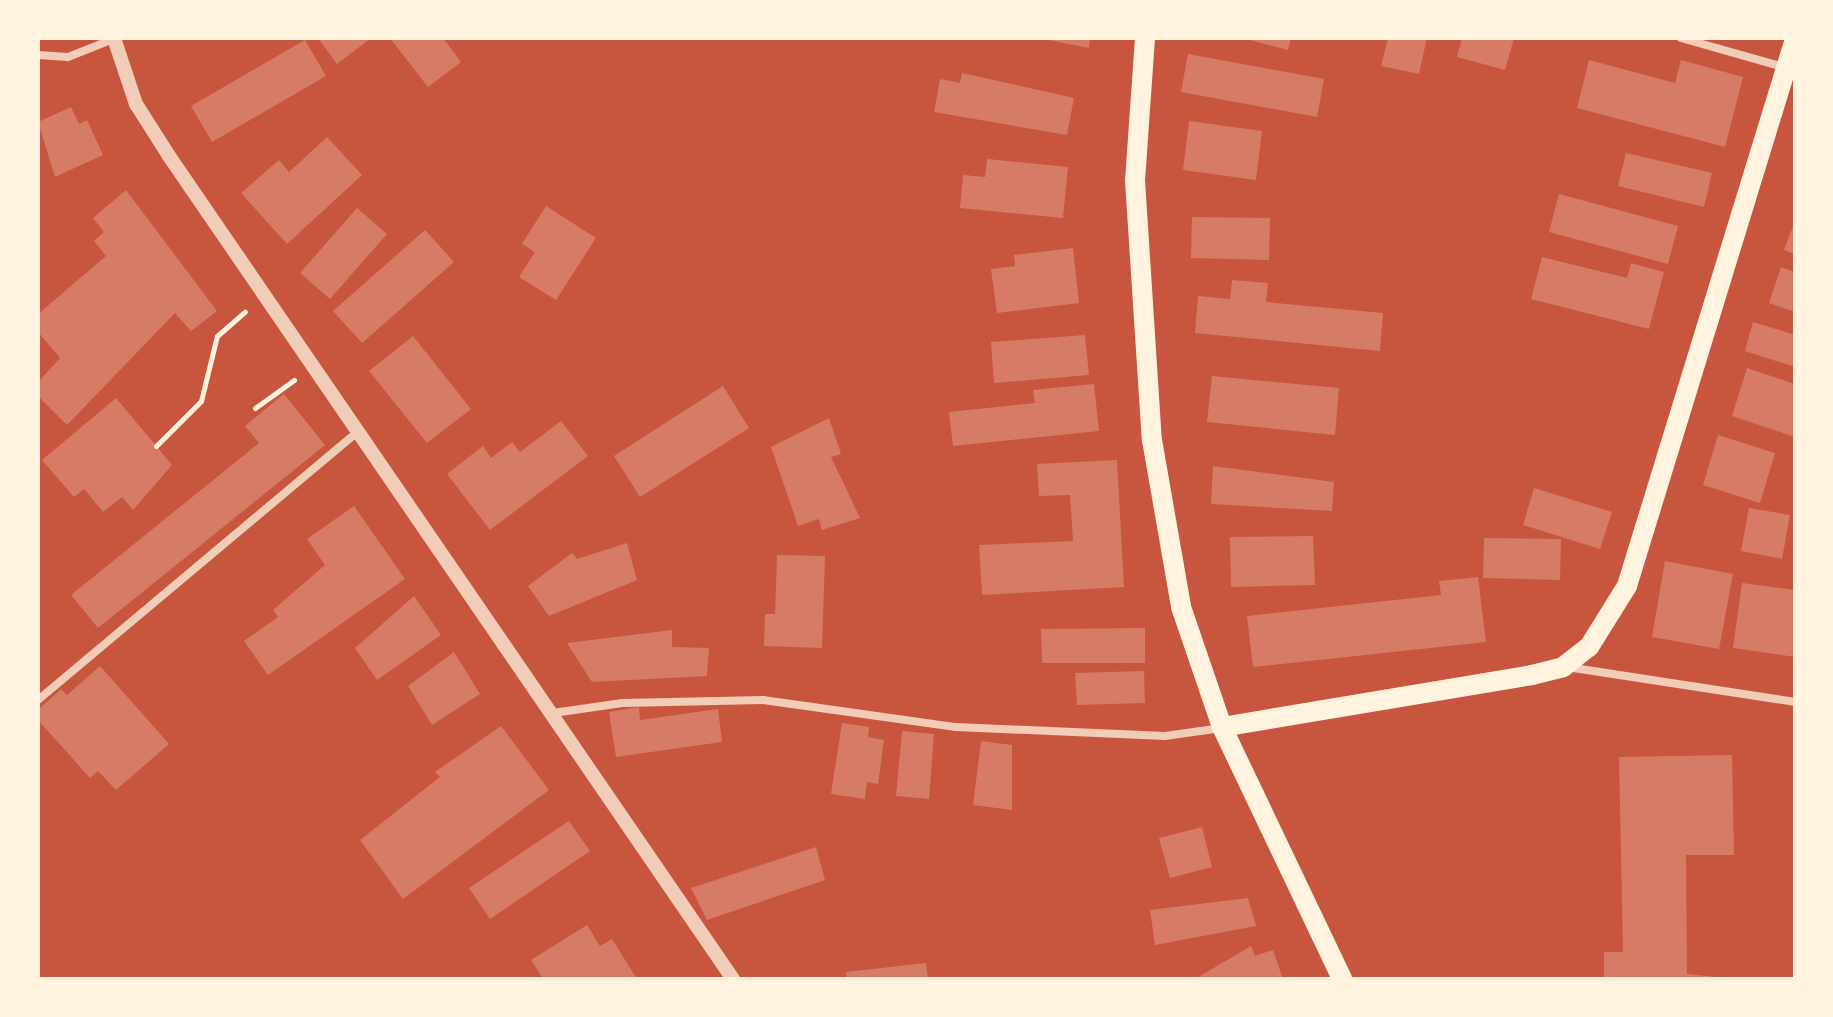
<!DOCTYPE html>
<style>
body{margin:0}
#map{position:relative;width:1833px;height:1017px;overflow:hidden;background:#c8553d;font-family:"Open Sans",sans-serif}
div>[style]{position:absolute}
.building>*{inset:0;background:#d67c66}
.path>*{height:5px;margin:-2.5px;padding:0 2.5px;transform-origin:2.5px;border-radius:2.5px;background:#fff3e0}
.minor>*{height:8px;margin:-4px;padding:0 4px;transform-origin:4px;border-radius:4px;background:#f1ccb7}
.tertiary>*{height:14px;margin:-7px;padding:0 7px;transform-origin:7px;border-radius:7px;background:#f1ccb7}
.primary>*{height:20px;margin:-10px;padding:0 10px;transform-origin:10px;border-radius:10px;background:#fff3e0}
span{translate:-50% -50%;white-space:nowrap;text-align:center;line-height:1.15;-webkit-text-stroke:6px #fff3e0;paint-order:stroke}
.frame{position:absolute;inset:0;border:40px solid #fff3e0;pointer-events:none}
</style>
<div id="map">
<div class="building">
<div style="clip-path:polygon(318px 38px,371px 38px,337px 64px)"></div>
<div style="clip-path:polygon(390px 38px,443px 38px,461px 62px,428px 87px)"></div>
<div style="clip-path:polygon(1038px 38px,1090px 38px,1089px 48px)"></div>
<div style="clip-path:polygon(1242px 38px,1291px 38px,1288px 50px)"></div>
<div style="clip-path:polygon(1388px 38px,1427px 38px,1419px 74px,1381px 66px)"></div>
<div style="clip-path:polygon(1462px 38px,1514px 38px,1505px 70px,1457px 57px)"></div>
<div style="clip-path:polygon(305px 40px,326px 76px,212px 142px,191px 106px)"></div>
<div style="clip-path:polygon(1188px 54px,1324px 79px,1317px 117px,1181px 92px)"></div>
<div style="clip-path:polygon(1589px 60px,1675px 83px,1681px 60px,1743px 77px,1725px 147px,1577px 108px)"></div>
<div style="clip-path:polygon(962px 73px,1074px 98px,1067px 135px,934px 112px,940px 79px,960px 83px)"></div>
<div style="clip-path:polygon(71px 107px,79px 124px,87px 120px,103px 155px,55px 177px,38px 122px)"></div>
<div style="clip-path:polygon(1189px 121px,1262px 131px,1256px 180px,1183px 170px)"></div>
<div style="clip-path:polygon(327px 137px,362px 175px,287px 244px,241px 193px,279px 160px,289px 172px)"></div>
<div style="clip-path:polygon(1626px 153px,1712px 173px,1704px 207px,1618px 186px)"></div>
<div style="clip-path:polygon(987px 159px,1068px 167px,1063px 218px,960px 208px,963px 175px,985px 177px)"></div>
<div style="clip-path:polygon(126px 190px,217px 311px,191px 331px,175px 313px,67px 425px,38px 396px,38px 382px,60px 358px,38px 332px,38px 314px,106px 256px,94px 241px,104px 232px,93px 218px)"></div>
<div style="clip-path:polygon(1559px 194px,1678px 226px,1668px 264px,1549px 232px)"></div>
<div style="clip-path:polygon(546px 206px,596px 238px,556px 300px,519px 277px,535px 252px,522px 244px)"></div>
<div style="clip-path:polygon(357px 208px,387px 234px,330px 299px,300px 273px)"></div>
<div style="clip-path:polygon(1192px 217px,1270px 218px,1269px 260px,1191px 258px)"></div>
<div style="clip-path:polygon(1795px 221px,1795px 254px,1784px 250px)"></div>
<div style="clip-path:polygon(425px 230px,454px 262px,362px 343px,333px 311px)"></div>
<div style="clip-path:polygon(1073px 248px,1079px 303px,997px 313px,991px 269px,1015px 266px,1014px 255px)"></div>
<div style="clip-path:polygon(1542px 257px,1627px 278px,1631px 263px,1664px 272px,1649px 329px,1531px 299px)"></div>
<div style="clip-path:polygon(1781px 267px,1795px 272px,1795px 312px,1769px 303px)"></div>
<div style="clip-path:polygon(1232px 280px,1268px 283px,1266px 302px,1383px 313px,1380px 351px,1195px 333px,1198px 296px,1230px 299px)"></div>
<div style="clip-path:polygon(1753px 322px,1795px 335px,1795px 367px,1745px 351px)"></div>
<div style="clip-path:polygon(1085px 335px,1089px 375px,994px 383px,991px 342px)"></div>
<div style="clip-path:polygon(413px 336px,471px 409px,427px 443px,369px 371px)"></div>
<div style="clip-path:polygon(1747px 368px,1795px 384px,1795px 437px,1732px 416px)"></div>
<div style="clip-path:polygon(1212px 376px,1339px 388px,1335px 435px,1207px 422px)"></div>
<div style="clip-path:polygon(1094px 384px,1099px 431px,953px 446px,949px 412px,1035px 403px,1033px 390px)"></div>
<div style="clip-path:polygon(723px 386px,749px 428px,640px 497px,614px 456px)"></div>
<div style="clip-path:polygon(284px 394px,325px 445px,98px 628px,71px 595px,259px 443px,245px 426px)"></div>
<div style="clip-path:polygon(116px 398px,172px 465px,133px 510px,122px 497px,103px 512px,84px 489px,74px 497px,42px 460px)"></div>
<div style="clip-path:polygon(829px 418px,841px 454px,831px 457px,860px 518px,822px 530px,819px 519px,798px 526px,771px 447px)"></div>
<div style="clip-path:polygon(561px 421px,588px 456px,490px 530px,447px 474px,483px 446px,491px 458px,512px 442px,520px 452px)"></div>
<div style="clip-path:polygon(1718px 435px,1775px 453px,1760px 503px,1703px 485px)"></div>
<div style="clip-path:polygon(1117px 460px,1124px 587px,982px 595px,979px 545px,1073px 541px,1070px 495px,1039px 496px,1037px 464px)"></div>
<div style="clip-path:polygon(1213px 466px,1334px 482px,1332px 511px,1211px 504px)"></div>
<div style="clip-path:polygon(1534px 488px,1612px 512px,1600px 549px,1523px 525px)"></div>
<div style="clip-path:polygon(354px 506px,405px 579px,268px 675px,244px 641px,278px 617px,273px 610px,325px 565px,307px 539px)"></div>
<div style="clip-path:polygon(1749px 508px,1790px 515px,1782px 559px,1741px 551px)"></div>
<div style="clip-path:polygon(1313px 536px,1315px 585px,1231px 587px,1230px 537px)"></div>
<div style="clip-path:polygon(1484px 538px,1561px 539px,1560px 580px,1483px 578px)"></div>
<div style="clip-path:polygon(627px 543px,637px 580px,549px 616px,528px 586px,572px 553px,577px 559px)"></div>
<div style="clip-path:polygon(777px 555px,825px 556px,822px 648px,764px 646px,765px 614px,775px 614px)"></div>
<div style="clip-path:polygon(1665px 561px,1733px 574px,1719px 649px,1652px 637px)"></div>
<div style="clip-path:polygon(1478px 577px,1486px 642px,1253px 667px,1247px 616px,1441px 595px,1439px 581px)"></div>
<div style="clip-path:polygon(1742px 583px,1795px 590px,1795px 657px,1733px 648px)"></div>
<div style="clip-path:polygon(414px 596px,441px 635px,377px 680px,355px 648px)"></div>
<div style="clip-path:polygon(1145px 628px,1145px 663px,1042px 663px,1041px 629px)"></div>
<div style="clip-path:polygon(672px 630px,672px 647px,709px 648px,707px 676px,592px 682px,567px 643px)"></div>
<div style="clip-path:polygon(454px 652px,480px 694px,432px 725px,408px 686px)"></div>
<div style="clip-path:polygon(100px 666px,169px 744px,116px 790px,98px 771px,90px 778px,38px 720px,38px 710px,61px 689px,67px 695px)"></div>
<div style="clip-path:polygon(1144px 671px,1145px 703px,1077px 705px,1075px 673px)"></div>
<div style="clip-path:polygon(639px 707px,640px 720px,718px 709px,722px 742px,616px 757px,609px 712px)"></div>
<div style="clip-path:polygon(842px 723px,869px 727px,868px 737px,884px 740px,878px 784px,867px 782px,865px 799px,831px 794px)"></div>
<div style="clip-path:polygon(501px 726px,549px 790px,403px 899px,360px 840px,440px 777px,435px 772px)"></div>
<div style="clip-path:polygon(902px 731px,934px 734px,929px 799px,896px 796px)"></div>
<div style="clip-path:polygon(981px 741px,1012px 745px,1012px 810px,973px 805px)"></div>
<div style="clip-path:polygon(1732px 755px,1734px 855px,1686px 855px,1687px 974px,1735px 979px,1604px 979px,1604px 952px,1623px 952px,1619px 757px)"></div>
<div style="clip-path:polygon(569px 821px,590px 851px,490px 919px,469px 888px)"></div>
<div style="clip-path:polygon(1202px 827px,1212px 867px,1170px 878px,1159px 838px)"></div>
<div style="clip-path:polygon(816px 847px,825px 880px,707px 920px,691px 888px)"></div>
<div style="clip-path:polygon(1248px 898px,1256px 926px,1155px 945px,1150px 910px)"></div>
<div style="clip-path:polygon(587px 925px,600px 946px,612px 939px,637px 979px,543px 979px,531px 960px)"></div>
<div style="clip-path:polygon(1251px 946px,1255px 956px,1273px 950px,1283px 979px,1195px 979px)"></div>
<div style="clip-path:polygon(926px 963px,928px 979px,847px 979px,846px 972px)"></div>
</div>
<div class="path">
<div style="left:255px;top:408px;width:48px;rotate:-35.7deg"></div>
<div style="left:156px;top:446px;width:64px;rotate:-45deg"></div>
<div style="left:201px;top:401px;width:67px;rotate:-76.2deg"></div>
<div style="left:217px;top:336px;width:37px;rotate:-41deg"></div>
</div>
<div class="minor">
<div style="left:1681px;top:38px;width:110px;rotate:15.8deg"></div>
<div style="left:38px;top:55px;width:30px;rotate:4deg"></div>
<div style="left:68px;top:57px;width:52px;rotate:-21.6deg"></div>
<div style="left:1567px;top:667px;width:231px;rotate:8.7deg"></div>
<div style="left:38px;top:700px;width:419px;rotate:-40deg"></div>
<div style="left:553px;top:713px;width:70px;rotate:-8.2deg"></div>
<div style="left:622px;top:703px;width:141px;rotate:-1.2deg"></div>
<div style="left:763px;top:700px;width:195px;rotate:8deg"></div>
<div style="left:956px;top:727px;width:209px;rotate:2.5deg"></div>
<div style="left:1165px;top:736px;width:57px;rotate:-8.1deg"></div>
</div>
<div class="tertiary">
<div style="left:114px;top:38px;width:70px;rotate:71.6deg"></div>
<div style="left:136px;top:104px;width:62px;rotate:57.6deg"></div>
<div style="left:169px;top:156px;width:998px;rotate:55.58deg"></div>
</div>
<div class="primary">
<div style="left:1145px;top:38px;width:142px;rotate:94deg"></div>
<div style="left:1135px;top:180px;width:261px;rotate:86.3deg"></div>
<div style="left:1152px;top:440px;width:169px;rotate:80.1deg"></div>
<div style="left:1181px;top:607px;width:127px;rotate:71.1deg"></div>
<div style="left:1222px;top:727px;width:279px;rotate:64.5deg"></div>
<div style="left:1222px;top:727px;width:314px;rotate:-9.5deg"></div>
<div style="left:1532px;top:675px;width:32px;rotate:-14deg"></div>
<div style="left:1563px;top:667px;width:33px;rotate:-38deg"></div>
<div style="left:1589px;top:647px;width:72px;rotate:-58.1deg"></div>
<div style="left:1627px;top:586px;width:572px;rotate:-72.93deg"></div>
</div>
<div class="frame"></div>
</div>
